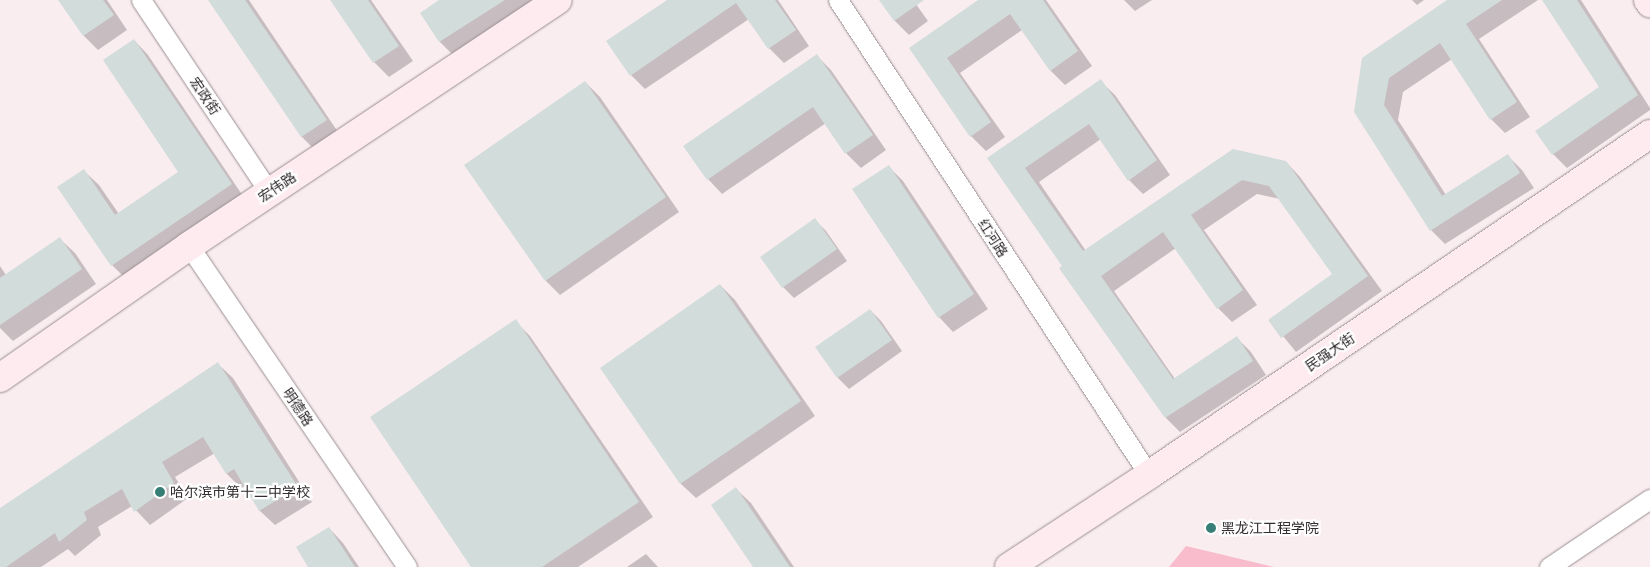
<!DOCTYPE html>
<meta charset="utf-8">
<style>
body{margin:0}
#map{position:relative;width:1650px;height:567px;overflow:hidden;background:#f9edf0;font-family:"Playfair Display","Noto Sans SC",serif}
div>[style]{position:absolute}
.green>*{inset:0;background:#f8bccd}
.shadow>*{inset:0;background:#0003}
.building>*{inset:0;background:#d2dddb}
.roads{filter:drop-shadow(0 0 1px #9a8f92) drop-shadow(0 0 1px #9a8f92)}
.street>*{height:19px;margin:-9.5px;padding:0 9.5px;transform-origin:9.5px;border-radius:9.5px;background:#fff}
.secondary>*{height:28px;margin:-14px;padding:0 14px;transform-origin:14px;border-radius:14px;background:#fdebf0}
.dots>*{width:14px;height:14px;translate:-50% -50%;box-sizing:border-box;border:2px solid #fff;border-radius:50%}
span{translate:-50% -50%;white-space:nowrap;text-align:center;line-height:1.15;-webkit-text-stroke:4.5px #fff;paint-order:stroke}
.street-label{font-size:14px;color:#322d2f}
.poi-label{font-size:14px;color:#322d2f}
.left{translate:0 -50%;text-align:left}
</style>
<div id="map">
<div class="green">
<div style="clip-path:polygon(1186px 546px,1274px 567px,1169px 567px)"></div>
</div>
<div class="shadow">
<div style="clip-path:polygon(60px 0,107px 0,127px 30px,98px 50px,84px 36px)"></div>
<div style="clip-path:polygon(209px 0,249px 0,340px 135px,316px 151px,302px 137px)"></div>
<div style="clip-path:polygon(332px 0,371px 0,413px 61px,389px 77px,374px 62px)"></div>
<div style="clip-path:polygon(442px 0,542px 0,454px 56px,440px 42px)"></div>
<div style="clip-path:polygon(669px 0,778px 0,809px 46px,784px 63px,769px 48px,749px 19px,645px 89px,631px 75px)"></div>
<div style="clip-path:polygon(880px 0,913px 0,928px 21px,909px 35px,894px 20px)"></div>
<div style="clip-path:polygon(980px 0,1046px 0,1092px 66px,1065px 85px,1050px 70px,1022px 30px,960px 73px,1005px 137px,986px 151px,971px 136px,910px 49px)"></div>
<div style="clip-path:polygon(1124px 0,1152px 0,1135px 11px)"></div>
<div style="clip-path:polygon(1412px 0,1424px 0,1417px 5px)"></div>
<div style="clip-path:polygon(1451px 0,1538px 0,1479px 39px,1530px 117px,1505px 133px,1491px 119px,1452px 59px,1403px 92px,1398px 120px,1446px 195px,1508px 156px,1522px 170px,1534px 188px,1445px 244px,1431px 230px,1355px 112px)"></div>
<div style="clip-path:polygon(1543px 0,1581px 0,1650px 108px,1650px 110px,1567px 168px,1553px 154px,1600px 88px)"></div>
<div style="clip-path:polygon(134px 40px,148px 55px,245px 199px,126px 279px,112px 265px,84px 171px,99px 185px,119px 214px,180px 173px)"></div>
<div style="clip-path:polygon(817px 56px,831px 70px,886px 150px,861px 168px,846px 153px,826px 123px,722px 194px,708px 179px)"></div>
<div style="clip-path:polygon(1100px 81px,1115px 95px,1170px 175px,1143px 194px,1129px 180px,1101px 139px,1039px 182px,1086px 251px,1233px 150px,1286px 162px,1300px 177px,1382px 291px,1296px 352px,1270px 320px,1334px 274px,1280px 199px,1257px 194px,1204px 230px,1257px 305px,1232px 322px,1218px 308px,1176px 248px,1114px 291px,1175px 379px,1237px 338px,1251px 352px,1266px 375px,1180px 432px,1166px 418px,1060px 269px,1064px 266px,989px 159px)"></div>
<div style="clip-path:polygon(585px 82px,600px 97px,679px 212px,560px 295px,546px 281px)"></div>
<div style="clip-path:polygon(889px 167px,903px 181px,988px 309px,953px 332px,939px 317px)"></div>
<div style="clip-path:polygon(815px 220px,826px 231px,847px 261px,794px 298px,783px 287px)"></div>
<div style="clip-path:polygon(60px 239px,75px 253px,96px 284px,13px 341px,0 328px,0 266px,6px 275px)"></div>
<div style="clip-path:polygon(720px 285px,735px 300px,815px 416px,696px 498px,681px 484px,601px 368px)"></div>
<div style="clip-path:polygon(870px 310px,881px 321px,902px 351px,849px 389px,838px 378px,817px 348px)"></div>
<div style="clip-path:polygon(515px 321px,530px 336px,653px 517px,578px 567px,473px 567px)"></div>
<div style="clip-path:polygon(218px 364px,233px 378px,312px 502px,275px 525px,260px 511px,245px 486px,241px 488px,227px 474px,215px 453px,175px 477px,188px 498px,150px 525px,132px 506px,98px 527px,101px 535px,75px 556px,68px 549px,41px 567px,0 567px,0 509px)"></div>
<div style="clip-path:polygon(736px 489px,751px 503px,794px 567px,754px 567px)"></div>
<div style="clip-path:polygon(329px 528px,343px 543px,359px 567px,310px 567px)"></div>
<div style="clip-path:polygon(646px 554px,658px 567px,627px 567px)"></div>
</div>
<div class="building">
<div style="clip-path:polygon(58px 0,103px 0,114px 15px,83px 36px)"></div>
<div style="clip-path:polygon(208px 0,245px 0,327px 120px,301px 137px)"></div>
<div style="clip-path:polygon(330px 0,368px 0,399px 46px,373px 63px)"></div>
<div style="clip-path:polygon(439px 0,505px 0,439px 42px,420px 13px)"></div>
<div style="clip-path:polygon(667px 0,775px 0,796px 30px,768px 49px,736px 3px,630px 76px,606px 41px)"></div>
<div style="clip-path:polygon(879px 0,924px 0,894px 21px)"></div>
<div style="clip-path:polygon(978px 0,1043px 0,1078px 51px,1050px 71px,1010px 14px,947px 58px,991px 122px,970px 137px,909px 48px)"></div>
<div style="clip-path:polygon(1447px 0,1502px 0,1466px 24px,1517px 102px,1490px 120px,1440px 43px,1389px 78px,1384px 105px,1442px 196px,1508px 154px,1520px 173px,1430px 231px,1354px 112px,1362px 58px)"></div>
<div style="clip-path:polygon(1542px 0,1577px 0,1638px 95px,1552px 155px,1535px 131px,1599px 87px)"></div>
<div style="clip-path:polygon(134px 39px,232px 184px,111px 266px,57px 187px,84px 169px,115px 215px,178px 172px,103px 60px)"></div>
<div style="clip-path:polygon(817px 54px,873px 135px,845px 154px,813px 107px,707px 180px,683px 146px)"></div>
<div style="clip-path:polygon(1101px 79px,1157px 160px,1128px 181px,1089px 124px,1025px 168px,1083px 251px,1233px 149px,1286px 161px,1368px 276px,1281px 338px,1268px 320px,1332px 274px,1269px 186px,1242px 180px,1191px 215px,1243px 290px,1217px 309px,1163px 232px,1101px 276px,1173px 379px,1237px 336px,1253px 361px,1165px 418px,1059px 268px,1062px 266px,987px 158px)"></div>
<div style="clip-path:polygon(585px 81px,666px 197px,545px 281px,464px 165px)"></div>
<div style="clip-path:polygon(889px 165px,974px 294px,938px 318px,852px 189px)"></div>
<div style="clip-path:polygon(815px 218px,837px 249px,782px 288px,760px 257px)"></div>
<div style="clip-path:polygon(60px 237px,82px 269px,0 325px,0 278px)"></div>
<div style="clip-path:polygon(720px 284px,801px 401px,680px 484px,600px 368px)"></div>
<div style="clip-path:polygon(870px 309px,892px 340px,837px 378px,815px 347px)"></div>
<div style="clip-path:polygon(516px 319px,639px 502px,542px 567px,471px 567px,370px 417px)"></div>
<div style="clip-path:polygon(218px 362px,298px 487px,259px 511px,234px 469px,226px 474px,203px 437px,162px 462px,174px 483px,134px 512px,122px 489px,84px 512px,87px 520px,59px 542px,55px 533px,6px 567px,0 567px,0 508px)"></div>
<div style="clip-path:polygon(736px 487px,790px 567px,753px 567px,711px 505px)"></div>
<div style="clip-path:polygon(329px 527px,355px 567px,308px 567px,296px 547px)"></div>
</div>
<div class="roads">
<div class="street">
<div style="left:141px;top:0;width:231px;rotate:56.3deg"></div>
<div style="left:838px;top:0;width:568px;rotate:56.79deg"></div>
<div style="left:189px;top:246px;width:388px;rotate:55.8deg"></div>
<div style="left:1549px;top:567px;width:122px;rotate:-34deg"></div>
</div>
<div class="secondary">
<div style="left:1648px;top:0;width:4px;rotate:56deg"></div>
<div style="left:0;top:378px;width:231px;rotate:-34.9deg"></div>
<div style="left:189px;top:246px;width:443px;rotate:-33.7deg"></div>
<div style="left:1009px;top:567px;width:168px;rotate:-33.3deg"></div>
<div style="left:1149px;top:475px;width:606px;rotate:-34.24deg"></div>
</div>
</div>
<div class="dots">
<div style="left:160px;top:492px;background:#377e76"></div>
<div style="left:1211px;top:528px;background:#377e76"></div>
</div>
<div class="street-label">
<span style="left:205px;top:96px;rotate:56deg">宏政街</span>
<span style="left:277px;top:187px;rotate:-34deg">宏伟路</span>
<span style="left:993px;top:238px;rotate:57deg">红河路</span>
<span style="left:1330px;top:352px;rotate:-34deg">民强大街</span>
<span style="left:298px;top:407px;rotate:56deg">明德路</span>
</div>
<div class="poi-label">
<span class="left" style="left:170px;top:492px">哈尔滨市第十二中学校</span>
<span class="left" style="left:1221px;top:528px">黑龙江工程学院</span>
</div>
</div>
